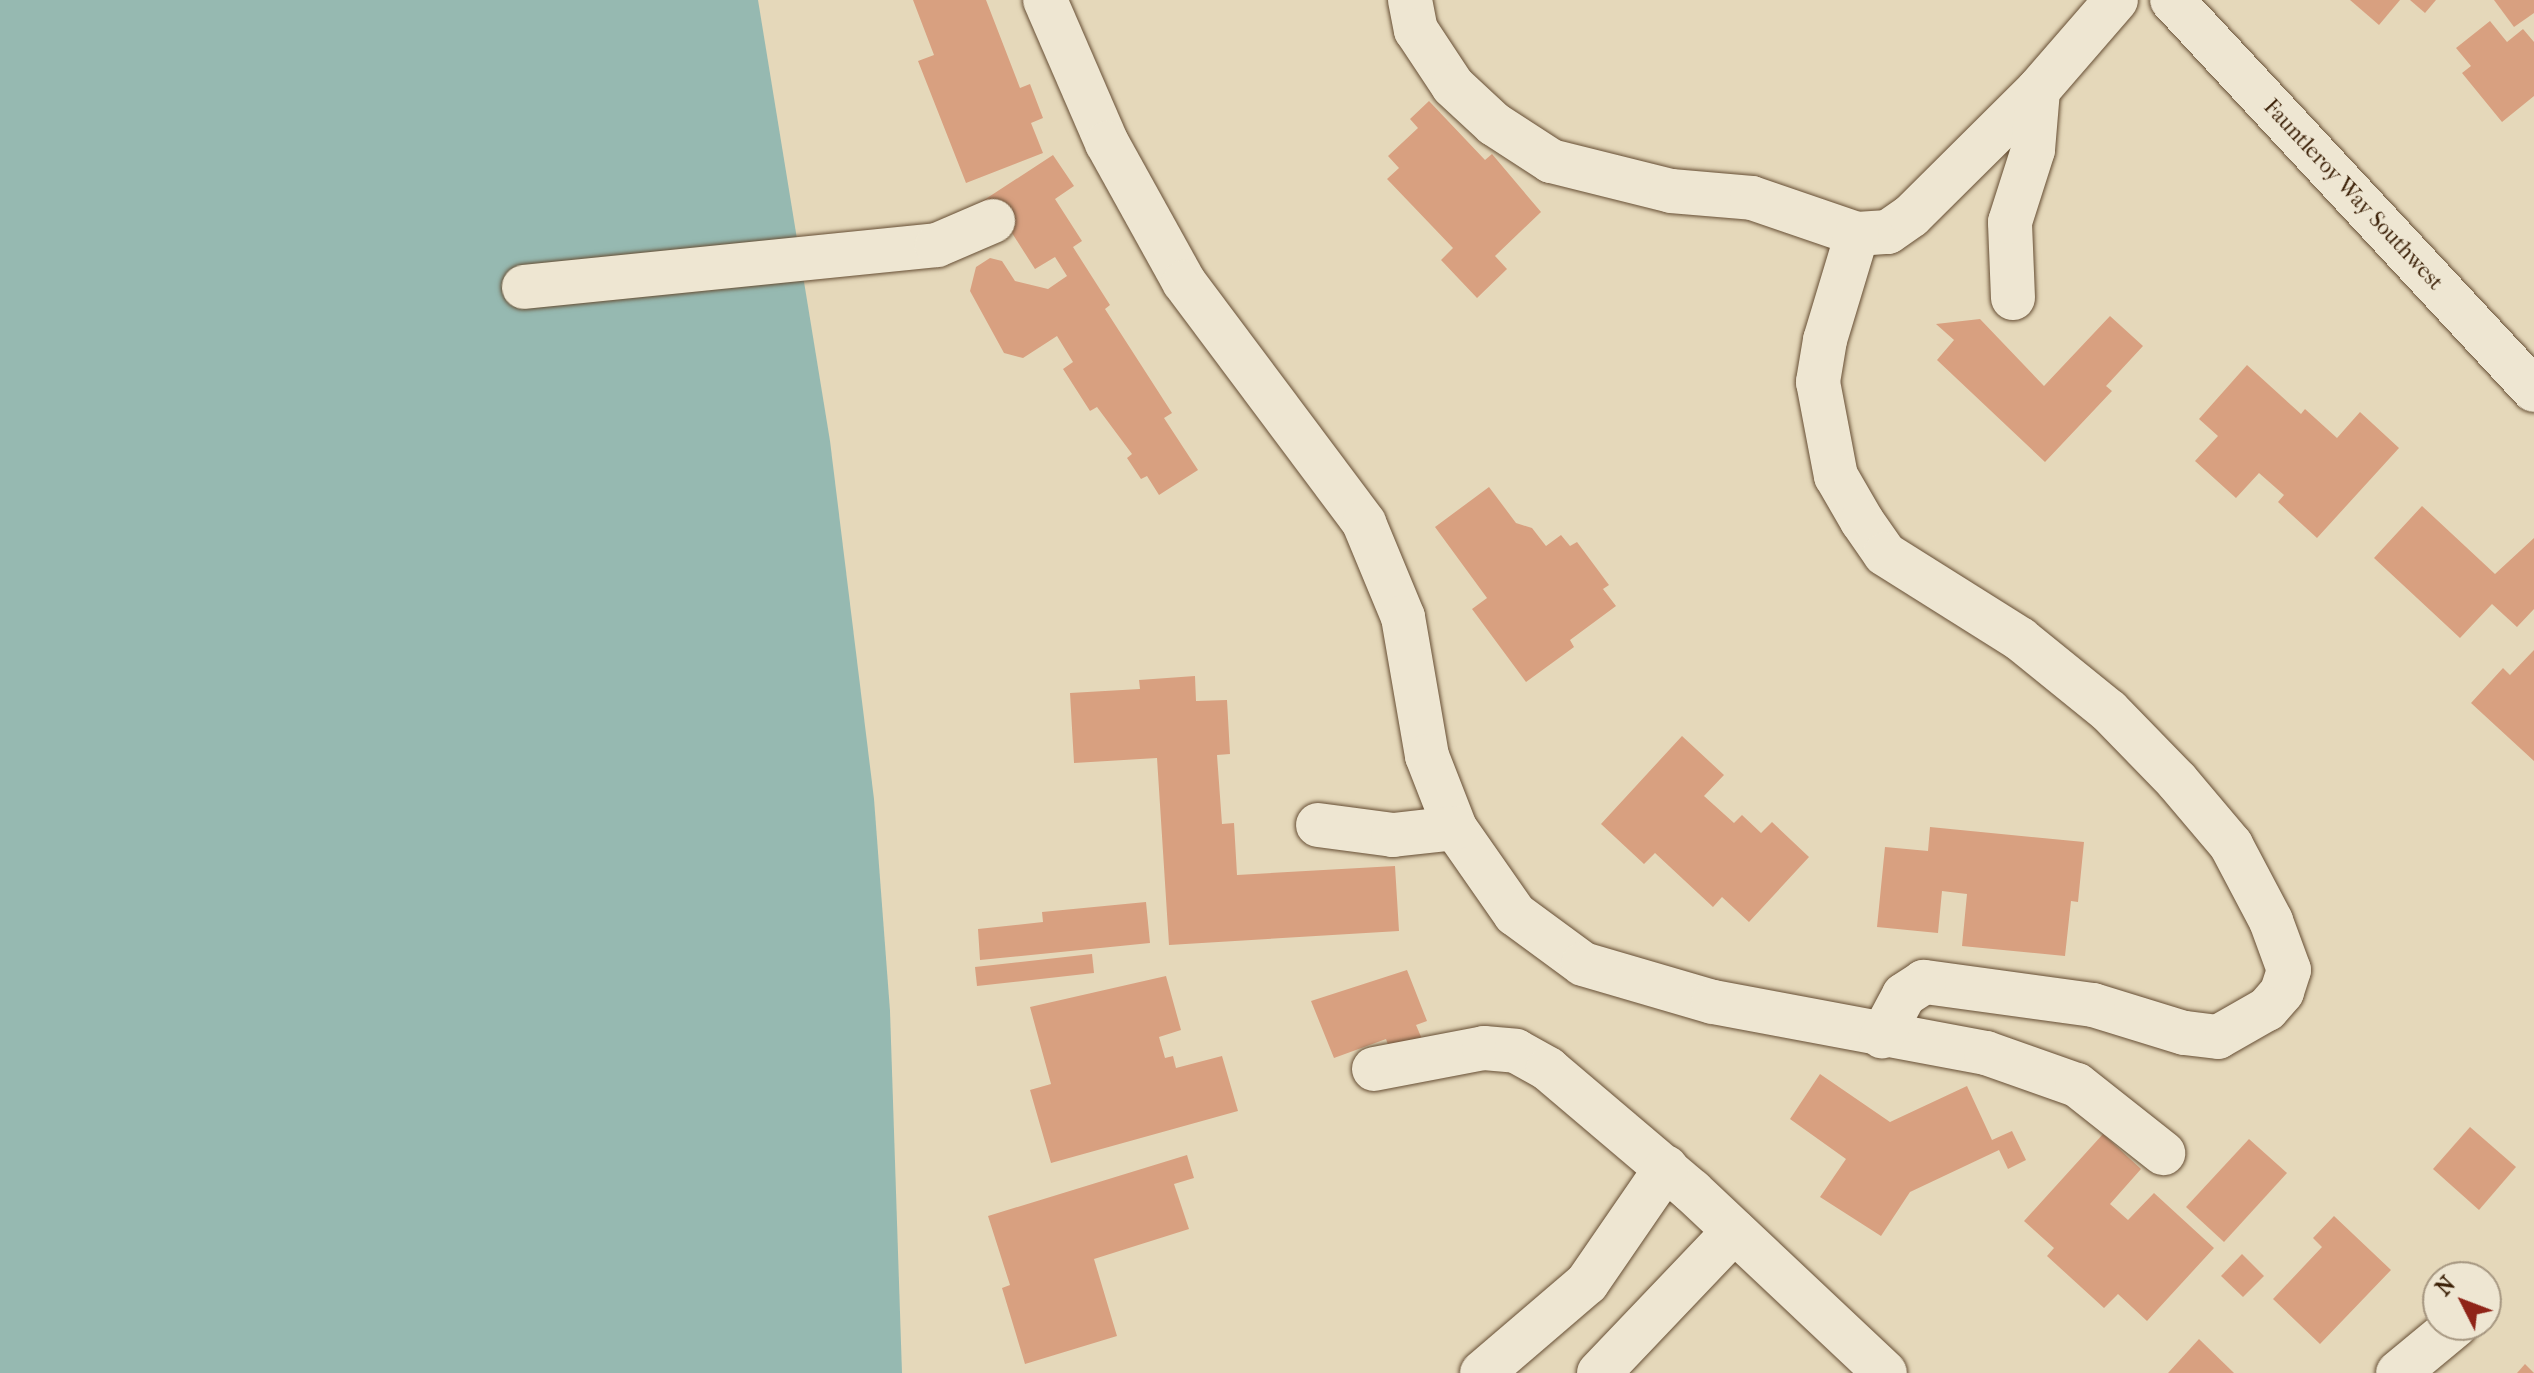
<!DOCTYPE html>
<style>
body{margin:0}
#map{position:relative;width:2534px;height:1373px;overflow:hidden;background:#e5d8ba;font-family:"IM FELL French Canon",serif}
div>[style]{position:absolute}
.water>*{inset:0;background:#96b9b1}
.building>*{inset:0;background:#d8a080}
.roads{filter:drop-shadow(0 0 2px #664e34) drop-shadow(0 0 2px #664e34)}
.minor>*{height:44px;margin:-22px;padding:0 22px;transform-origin:22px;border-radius:22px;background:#eee6d2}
span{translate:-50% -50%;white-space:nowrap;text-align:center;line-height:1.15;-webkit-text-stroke:6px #eee6d2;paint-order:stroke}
.street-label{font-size:22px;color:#3b2007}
.north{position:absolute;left:2422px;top:1261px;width:80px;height:80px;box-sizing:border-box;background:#eee6d2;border:2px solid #a69781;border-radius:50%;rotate:312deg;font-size:22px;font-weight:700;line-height:32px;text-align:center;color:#3b2007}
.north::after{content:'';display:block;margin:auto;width:28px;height:36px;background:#8f2418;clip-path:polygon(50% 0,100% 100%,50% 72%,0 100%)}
</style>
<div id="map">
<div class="water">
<div style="clip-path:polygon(0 0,758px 0,830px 441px,874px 799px,890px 1011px,902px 1373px,0 1373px)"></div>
</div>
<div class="building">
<div style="clip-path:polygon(913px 0,986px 0,1020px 88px,1030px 84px,1043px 118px,1031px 123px,1043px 153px,966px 183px,918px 61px,934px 55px)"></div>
<div style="clip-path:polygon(2350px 0,2400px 0,2379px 25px)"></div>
<div style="clip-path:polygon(2410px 0,2436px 0,2425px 13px)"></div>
<div style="clip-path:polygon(2494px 0,2534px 0,2534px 13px,2514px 27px)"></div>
<div style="clip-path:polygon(2490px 21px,2507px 42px,2523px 29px,2534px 42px,2534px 96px,2502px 122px,2462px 73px,2471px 66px,2456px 48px)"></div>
<div style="clip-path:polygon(1429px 101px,1485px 160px,1492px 154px,1541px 212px,1495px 256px,1507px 269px,1477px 298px,1441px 260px,1453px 248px,1387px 179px,1399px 168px,1388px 156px,1418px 128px,1410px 119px)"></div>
<div style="clip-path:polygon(1053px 155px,1074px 186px,1055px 199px,1082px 241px,1073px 247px,1110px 305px,1105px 309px,1172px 413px,1164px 418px,1198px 470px,1159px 495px,1147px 476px,1141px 479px,1127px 458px,1132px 454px,1097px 407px,1090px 411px,1063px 369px,1073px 362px,1057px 336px,1023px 358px,1004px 353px,970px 291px,976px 267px,990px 258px,1002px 261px,1015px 281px,1048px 289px,1067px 276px,1055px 257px,1035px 269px,1012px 233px,1004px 239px,981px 202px)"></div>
<div style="clip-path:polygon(2110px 316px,2143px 346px,2106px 386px,2112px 391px,2045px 462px,1937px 360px,1954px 340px,1936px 324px,1980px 319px,2044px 386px)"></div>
<div style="clip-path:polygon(2247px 365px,2301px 414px,2305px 409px,2337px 438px,2360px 412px,2399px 448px,2317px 538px,2278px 502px,2284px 495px,2259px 473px,2236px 498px,2195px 461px,2218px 436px,2199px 419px)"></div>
<div style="clip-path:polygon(1489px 487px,1516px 523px,1532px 528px,1546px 546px,1561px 535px,1570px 546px,1577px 542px,1609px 585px,1603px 589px,1616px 606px,1570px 640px,1574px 647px,1526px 682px,1472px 609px,1487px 598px,1435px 527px)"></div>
<div style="clip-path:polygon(2422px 506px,2495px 574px,2534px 538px,2534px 609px,2517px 627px,2492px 604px,2460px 638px,2374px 558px)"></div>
<div style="clip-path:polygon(2534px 650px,2534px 761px,2471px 703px,2503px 668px,2510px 675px)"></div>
<div style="clip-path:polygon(1195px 676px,1196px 701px,1227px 700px,1230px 754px,1217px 755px,1222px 824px,1234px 823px,1237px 875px,1395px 866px,1399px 931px,1169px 945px,1157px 758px,1074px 763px,1070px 693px,1140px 689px,1139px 680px)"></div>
<div style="clip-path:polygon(1682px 736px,1724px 775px,1704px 796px,1734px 823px,1742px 815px,1761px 833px,1772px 822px,1809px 857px,1749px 922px,1722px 897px,1713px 907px,1655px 853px,1644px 864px,1601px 824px)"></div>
<div style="clip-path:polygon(1930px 827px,2084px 842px,2078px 902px,2071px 901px,2065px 956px,1962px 946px,1967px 894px,1942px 891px,1938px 933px,1877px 927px,1885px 847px,1928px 851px)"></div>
<div style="clip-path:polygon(1146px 902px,1150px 943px,980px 960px,978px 929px,1043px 922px,1042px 912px)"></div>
<div style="clip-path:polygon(1092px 954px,1094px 973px,977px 986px,975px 967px)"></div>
<div style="clip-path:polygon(1407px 970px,1427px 1021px,1416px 1025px,1422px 1039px,1390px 1050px,1386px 1039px,1334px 1058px,1311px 1001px)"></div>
<div style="clip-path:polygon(1166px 976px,1181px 1030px,1159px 1037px,1165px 1058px,1173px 1056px,1176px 1068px,1222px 1056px,1238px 1111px,1051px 1163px,1030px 1090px,1051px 1084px,1030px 1007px)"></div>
<div style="clip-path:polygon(1820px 1074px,1890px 1122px,1967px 1086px,1992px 1140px,2012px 1131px,2026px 1160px,2008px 1169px,1999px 1150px,1910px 1192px,1881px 1236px,1820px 1197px,1846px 1159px,1790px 1119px)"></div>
<div style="clip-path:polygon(2470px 1127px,2516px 1167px,2479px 1210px,2433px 1169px)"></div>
<div style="clip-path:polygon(2103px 1134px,2141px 1169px,2110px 1204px,2128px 1220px,2154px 1193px,2214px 1248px,2147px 1321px,2118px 1294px,2104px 1308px,2047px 1256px,2054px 1248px,2024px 1221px)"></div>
<div style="clip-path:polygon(2249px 1139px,2287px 1173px,2224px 1242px,2186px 1207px)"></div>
<div style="clip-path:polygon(1187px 1155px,1194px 1178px,1174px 1184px,1189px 1229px,1094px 1259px,1117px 1336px,1025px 1364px,1002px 1288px,1010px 1285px,988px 1216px)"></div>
<div style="clip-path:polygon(2334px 1216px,2391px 1270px,2320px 1344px,2273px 1299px,2322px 1247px,2313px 1238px)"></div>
<div style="clip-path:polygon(2242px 1254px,2264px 1276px,2243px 1297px,2221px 1276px)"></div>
<div style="clip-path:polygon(2199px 1339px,2234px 1373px,2168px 1373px)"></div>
<div style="clip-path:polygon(2525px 1364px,2534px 1373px,2517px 1373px)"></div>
</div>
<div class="roads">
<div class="minor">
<div style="left:1045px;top:0;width:156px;rotate:66.6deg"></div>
<div style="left:1107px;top:143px;width:159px;rotate:61deg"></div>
<div style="left:1184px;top:282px;width:301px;rotate:53.2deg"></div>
<div style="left:1364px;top:523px;width:102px;rotate:67.5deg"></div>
<div style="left:1403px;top:617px;width:141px;rotate:80.2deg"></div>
<div style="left:1427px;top:756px;width:77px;rotate:68.7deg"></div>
<div style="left:1455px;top:828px;width:105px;rotate:55.1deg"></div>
<div style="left:1515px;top:914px;width:84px;rotate:36.3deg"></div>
<div style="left:1583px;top:964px;width:135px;rotate:16.3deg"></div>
<div style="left:1713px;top:1002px;width:278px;rotate:10.6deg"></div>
<div style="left:1986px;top:1053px;width:96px;rotate:19.4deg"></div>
<div style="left:2077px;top:1085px;width:110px;rotate:38.3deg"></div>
<div style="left:1410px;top:0;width:31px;rotate:79deg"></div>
<div style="left:1416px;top:30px;width:67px;rotate:56.5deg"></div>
<div style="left:1453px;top:86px;width:56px;rotate:42.8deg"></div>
<div style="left:1494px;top:124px;width:68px;rotate:33deg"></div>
<div style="left:1551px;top:161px;width:124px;rotate:14deg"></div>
<div style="left:1671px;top:191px;width:81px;rotate:4.9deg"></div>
<div style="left:1752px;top:198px;width:111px;rotate:18.9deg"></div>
<div style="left:1857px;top:234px;width:31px;rotate:-4deg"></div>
<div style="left:1888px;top:232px;width:28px;rotate:-35deg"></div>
<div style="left:1911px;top:216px;width:179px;rotate:-44.8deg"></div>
<div style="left:2038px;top:90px;width:119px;rotate:-49.1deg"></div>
<div style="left:2172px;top:0;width:532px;rotate:47.13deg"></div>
<div style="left:1857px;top:234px;width:111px;rotate:106.8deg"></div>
<div style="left:1825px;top:340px;width:43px;rotate:99.5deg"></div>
<div style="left:1818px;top:382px;width:96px;rotate:79.2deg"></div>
<div style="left:1836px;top:476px;width:52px;rotate:60deg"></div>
<div style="left:1862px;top:521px;width:40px;rotate:55.1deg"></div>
<div style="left:1885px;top:554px;width:160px;rotate:32.2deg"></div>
<div style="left:2020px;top:639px;width:114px;rotate:39deg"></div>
<div style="left:2109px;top:711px;width:98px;rotate:45.8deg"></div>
<div style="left:2177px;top:781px;width:84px;rotate:49.8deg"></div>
<div style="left:2231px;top:845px;width:86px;rotate:62.2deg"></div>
<div style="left:2271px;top:921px;width:52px;rotate:69.8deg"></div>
<div style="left:2289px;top:970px;width:23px;rotate:108deg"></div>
<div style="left:2282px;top:992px;width:23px;rotate:131deg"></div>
<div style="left:2267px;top:1009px;width:56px;rotate:150.3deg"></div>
<div style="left:2218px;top:1037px;width:34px;rotate:-173deg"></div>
<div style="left:2184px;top:1033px;width:95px;rotate:-162.9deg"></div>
<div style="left:2093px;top:1005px;width:171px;rotate:-172.2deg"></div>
<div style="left:1924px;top:982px;width:24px;rotate:147deg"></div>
<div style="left:1904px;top:995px;width:47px;rotate:118.2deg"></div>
<div style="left:524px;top:287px;width:415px;rotate:-5.8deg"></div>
<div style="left:937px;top:245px;width:61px;rotate:-23.2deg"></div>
<div style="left:2013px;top:298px;width:76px;rotate:-92.3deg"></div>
<div style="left:2010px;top:222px;width:76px;rotate:-72.3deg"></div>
<div style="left:2033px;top:150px;width:60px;rotate:-85.2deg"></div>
<div style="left:1318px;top:825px;width:76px;rotate:7.6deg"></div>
<div style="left:1393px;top:835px;width:62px;rotate:-6.4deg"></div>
<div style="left:1374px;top:1069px;width:112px;rotate:-10.8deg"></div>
<div style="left:1484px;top:1048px;width:32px;rotate:5deg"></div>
<div style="left:1516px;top:1051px;width:37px;rotate:29deg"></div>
<div style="left:1548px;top:1069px;width:189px;rotate:40.3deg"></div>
<div style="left:1692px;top:1191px;width:265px;rotate:43.3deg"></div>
<div style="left:1482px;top:1373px;width:138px;rotate:-40.6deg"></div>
<div style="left:1587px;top:1283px;width:140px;rotate:-55.5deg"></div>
<div style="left:1599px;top:1373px;width:196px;rotate:-46.4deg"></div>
<div style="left:2398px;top:1373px;width:75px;rotate:-39.6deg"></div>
</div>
</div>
<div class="street-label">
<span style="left:2353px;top:195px;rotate:47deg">Fauntleroy Way Southwest</span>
</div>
<div class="north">N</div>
</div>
